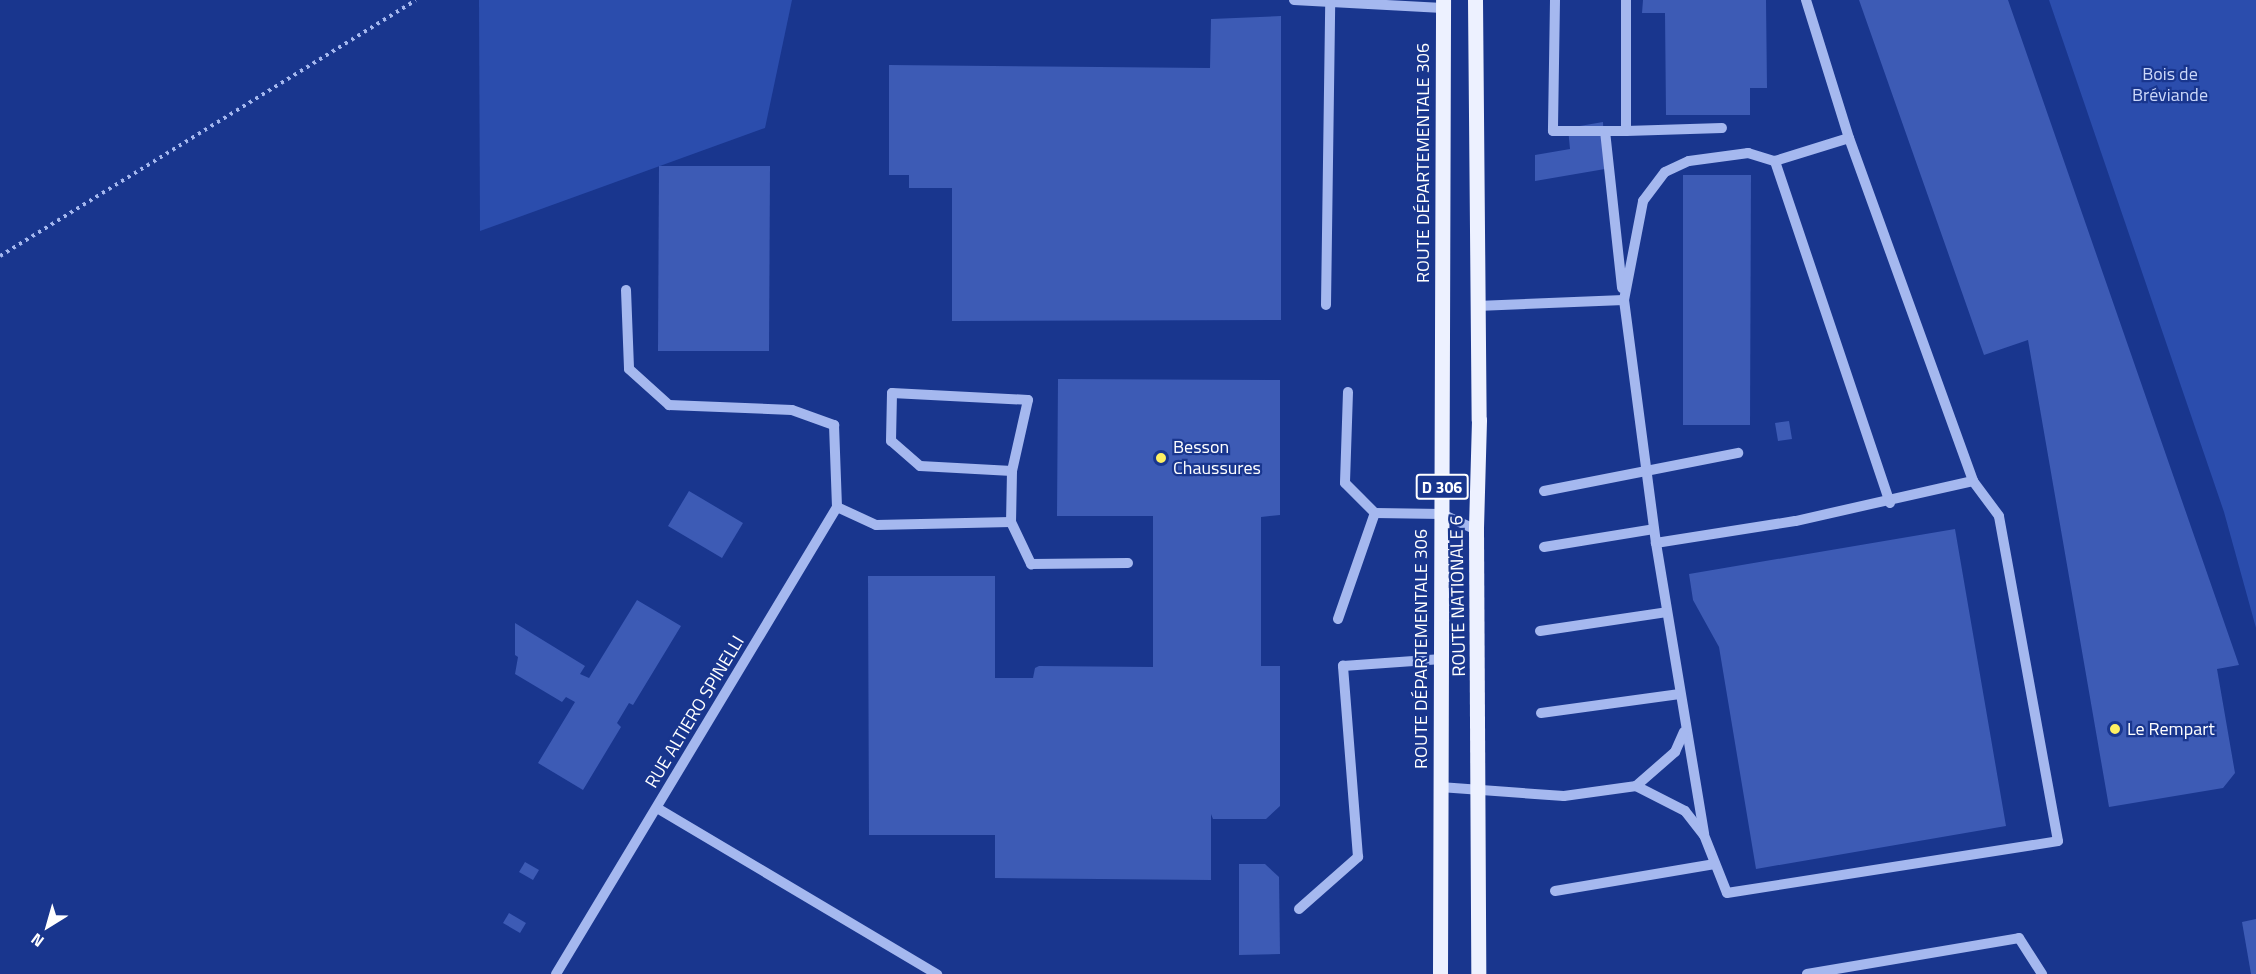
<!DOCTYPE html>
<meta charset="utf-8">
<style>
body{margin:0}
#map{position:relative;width:2256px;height:974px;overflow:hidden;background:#19368e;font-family:"Titillium Web",sans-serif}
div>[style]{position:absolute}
.green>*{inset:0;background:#2b4dad}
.building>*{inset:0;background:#3d5bb5}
.path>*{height:4px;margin-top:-2px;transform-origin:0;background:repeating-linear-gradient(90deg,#a5b8ef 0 3px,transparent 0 7.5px)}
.minor>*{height:10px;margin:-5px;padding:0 5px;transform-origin:5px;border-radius:5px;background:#a5b8ef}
.major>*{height:15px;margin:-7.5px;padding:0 7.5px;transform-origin:7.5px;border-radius:7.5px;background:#edf1ff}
.dots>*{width:16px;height:16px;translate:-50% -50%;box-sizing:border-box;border:3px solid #19368e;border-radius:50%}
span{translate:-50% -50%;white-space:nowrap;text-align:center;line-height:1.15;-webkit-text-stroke:4.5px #19368e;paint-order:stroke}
.shield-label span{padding:2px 4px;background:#19368e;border:2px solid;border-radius:4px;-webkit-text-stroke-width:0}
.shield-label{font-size:16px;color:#fff;font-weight:700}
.park-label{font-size:18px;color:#ccd8fa}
.street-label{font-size:18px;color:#fff}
.poi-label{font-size:18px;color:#fff}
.left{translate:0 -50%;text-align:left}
.north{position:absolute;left:18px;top:896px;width:60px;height:60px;-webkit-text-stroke:4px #19368e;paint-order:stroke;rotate:217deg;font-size:16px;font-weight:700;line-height:24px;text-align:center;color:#fff}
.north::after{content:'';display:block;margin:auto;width:21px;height:27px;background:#fff;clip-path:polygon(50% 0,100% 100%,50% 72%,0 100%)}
</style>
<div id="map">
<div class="green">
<div style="clip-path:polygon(479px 0,792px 0,765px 128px,480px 231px)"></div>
<div style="clip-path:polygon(2049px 0,2256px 0,2256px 628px,2224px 512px)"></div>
</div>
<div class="building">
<div style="clip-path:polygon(1643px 0,1766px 0,1767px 88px,1750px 88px,1750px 115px,1666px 115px,1665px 13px,1642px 13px)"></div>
<div style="clip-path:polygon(1859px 0,2008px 0,2239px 665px,2217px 669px,2235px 773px,2223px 788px,2109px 807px,2028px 340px,1984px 355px)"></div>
<div style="clip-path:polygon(1281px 16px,1281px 320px,952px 321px,952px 188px,909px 188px,909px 175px,889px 175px,889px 65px,1210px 68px,1211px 19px)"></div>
<div style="clip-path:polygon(1603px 122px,1605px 169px,1535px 181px,1535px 155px,1570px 149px,1568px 128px)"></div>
<div style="clip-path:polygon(659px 166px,770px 166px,769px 351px,658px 351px)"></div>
<div style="clip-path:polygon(1683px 175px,1751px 175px,1750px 425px,1683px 425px)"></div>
<div style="clip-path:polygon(1058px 379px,1280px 380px,1280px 515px,1261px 517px,1261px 666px,1280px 666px,1280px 806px,1266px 819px,1213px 819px,1211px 814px,1211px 880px,995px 878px,995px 835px,869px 835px,868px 576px,995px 576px,995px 678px,1033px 678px,1035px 668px,1039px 666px,1153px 667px,1153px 516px,1057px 516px)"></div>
<div style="clip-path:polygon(1789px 421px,1792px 439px,1778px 441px,1775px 423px)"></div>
<div style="clip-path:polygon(689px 491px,743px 523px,722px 558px,668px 526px)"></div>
<div style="clip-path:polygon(1955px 529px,2006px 826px,1756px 869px,1719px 647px,1693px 600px,1689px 574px)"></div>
<div style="clip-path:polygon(637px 600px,681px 626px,633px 705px,629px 703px,617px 723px,621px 727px,583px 790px,538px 763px,575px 702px,566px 697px,562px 702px,515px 674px,518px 657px,515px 655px,515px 623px,585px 666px,580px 674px,589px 678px)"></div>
<div style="clip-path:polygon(525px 862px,539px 870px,533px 880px,519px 872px)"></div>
<div style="clip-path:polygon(1239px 864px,1265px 864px,1279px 877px,1280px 954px,1239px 955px)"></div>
<div style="clip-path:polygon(509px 913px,526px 923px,520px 933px,503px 923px)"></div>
<div style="clip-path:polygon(2256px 919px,2256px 974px,2251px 974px,2242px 922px)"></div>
</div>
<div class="path">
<div style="left:0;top:256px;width:488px;rotate:-31.6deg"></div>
</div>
<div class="minor">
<div style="left:1294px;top:0;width:149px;rotate:3.1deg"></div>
<div style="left:1555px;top:0;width:131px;rotate:90.9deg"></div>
<div style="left:1553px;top:131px;width:73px"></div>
<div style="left:1626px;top:131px;width:131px;rotate:-90deg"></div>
<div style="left:1806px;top:0;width:145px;rotate:72.7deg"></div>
<div style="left:1605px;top:131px;width:158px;rotate:83.8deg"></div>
<div style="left:1626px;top:131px;width:96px;rotate:-1.8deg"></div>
<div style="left:626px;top:290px;width:79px;rotate:87.8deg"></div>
<div style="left:629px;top:369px;width:54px;rotate:42deg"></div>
<div style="left:669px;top:405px;width:123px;rotate:2.3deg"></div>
<div style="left:792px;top:410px;width:45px;rotate:19.7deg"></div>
<div style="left:834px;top:425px;width:82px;rotate:87.9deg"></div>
<div style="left:837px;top:507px;width:43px;rotate:24.8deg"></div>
<div style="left:876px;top:525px;width:135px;rotate:-1.3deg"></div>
<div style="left:1624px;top:300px;width:101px;rotate:-79.1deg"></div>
<div style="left:1643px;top:201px;width:36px;rotate:-53deg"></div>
<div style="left:1665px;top:172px;width:26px;rotate:-25deg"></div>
<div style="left:1689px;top:161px;width:60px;rotate:-7.7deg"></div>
<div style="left:1748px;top:153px;width:28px;rotate:17deg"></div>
<div style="left:1326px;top:305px;width:303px;rotate:-89.2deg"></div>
<div style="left:1477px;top:306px;width:147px;rotate:-2.3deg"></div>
<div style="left:1624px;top:300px;width:245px;rotate:82.5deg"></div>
<div style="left:1656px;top:543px;width:295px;rotate:80.6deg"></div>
<div style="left:1348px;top:392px;width:91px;rotate:91.9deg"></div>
<div style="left:1345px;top:483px;width:42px;rotate:45deg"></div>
<div style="left:1375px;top:513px;width:67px;rotate:0.9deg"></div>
<div style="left:1442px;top:514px;width:38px;rotate:25deg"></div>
<div style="left:1012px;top:471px;width:92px;rotate:-176.9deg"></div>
<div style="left:920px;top:466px;width:38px;rotate:-139deg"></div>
<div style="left:891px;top:441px;width:48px;rotate:-88.8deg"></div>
<div style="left:892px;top:393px;width:136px;rotate:2.9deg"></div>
<div style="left:1028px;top:400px;width:73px;rotate:102.7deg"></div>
<div style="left:1012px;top:471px;width:51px;rotate:91.1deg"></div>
<div style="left:1011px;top:522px;width:47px;rotate:64.5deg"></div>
<div style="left:1031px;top:564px;width:97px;rotate:-0.6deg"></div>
<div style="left:1544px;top:491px;width:198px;rotate:-11.1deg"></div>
<div style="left:1890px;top:503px;width:361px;rotate:-108.6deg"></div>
<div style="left:1775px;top:161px;width:77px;rotate:-17.3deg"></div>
<div style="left:1849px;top:138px;width:365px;rotate:70.1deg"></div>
<div style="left:1544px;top:547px;width:111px;rotate:-9.3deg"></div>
<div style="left:1338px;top:619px;width:112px;rotate:-70.8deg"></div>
<div style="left:1540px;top:631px;width:128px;rotate:-8.5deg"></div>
<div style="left:1541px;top:713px;width:140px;rotate:-7.8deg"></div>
<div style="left:1636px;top:786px;width:55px;rotate:27deg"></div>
<div style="left:1685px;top:811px;width:31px;rotate:52deg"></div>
<div style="left:1704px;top:835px;width:62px;rotate:68.4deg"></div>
<div style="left:1727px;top:893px;width:335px;rotate:-8.9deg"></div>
<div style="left:2058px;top:841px;width:330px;rotate:-100.3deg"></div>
<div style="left:1999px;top:516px;width:44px;rotate:-126.6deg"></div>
<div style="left:1973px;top:481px;width:182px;rotate:167.3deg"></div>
<div style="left:1795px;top:521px;width:141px;rotate:171deg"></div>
<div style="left:1440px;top:787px;width:124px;rotate:4.2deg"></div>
<div style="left:1564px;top:796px;width:73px;rotate:-7.9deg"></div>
<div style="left:1636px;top:786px;width:52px;rotate:-41.1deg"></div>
<div style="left:1675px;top:752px;width:22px;rotate:-66deg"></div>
<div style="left:657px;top:808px;width:326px;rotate:30.7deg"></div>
<div style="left:1555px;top:891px;width:162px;rotate:-9.6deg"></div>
<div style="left:1299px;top:909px;width:79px;rotate:-41.4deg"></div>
<div style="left:1358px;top:857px;width:192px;rotate:-94.5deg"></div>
<div style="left:1343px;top:666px;width:99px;rotate:-4deg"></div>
<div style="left:556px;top:974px;width:545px;rotate:-58.96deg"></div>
<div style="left:1807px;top:974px;width:215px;rotate:-9.6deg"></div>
<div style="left:2019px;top:938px;width:43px;rotate:57.4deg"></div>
</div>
<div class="major">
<div style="left:1475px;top:0;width:420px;rotate:89.5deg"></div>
<div style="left:1479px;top:420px;width:110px;rotate:91.6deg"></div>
<div style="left:1476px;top:530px;width:444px;rotate:89.7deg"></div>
<div style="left:1440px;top:974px;width:974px;rotate:-89.82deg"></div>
</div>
<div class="dots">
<div style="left:1161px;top:458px;background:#fff063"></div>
<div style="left:2115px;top:729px;background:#fff063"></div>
</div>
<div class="shield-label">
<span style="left:1442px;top:487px">D 306</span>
</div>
<div class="park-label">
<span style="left:2170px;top:85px">Bois de<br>Bréviande</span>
</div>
<div class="street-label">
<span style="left:1423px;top:163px;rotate:-90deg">ROUTE DÉPARTEMENTALE 306</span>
<span style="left:1458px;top:596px;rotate:-91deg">ROUTE NATIONALE 6</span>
<span style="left:1421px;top:649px;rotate:-90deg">ROUTE DÉPARTEMENTALE 306</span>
<span style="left:695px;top:712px;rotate:-59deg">RUE ALTIERO SPINELLI</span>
</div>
<div class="poi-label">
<span class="left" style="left:1173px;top:458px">Besson<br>Chaussures</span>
<span class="left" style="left:2127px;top:729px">Le Rempart</span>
</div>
<div class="north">N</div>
</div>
